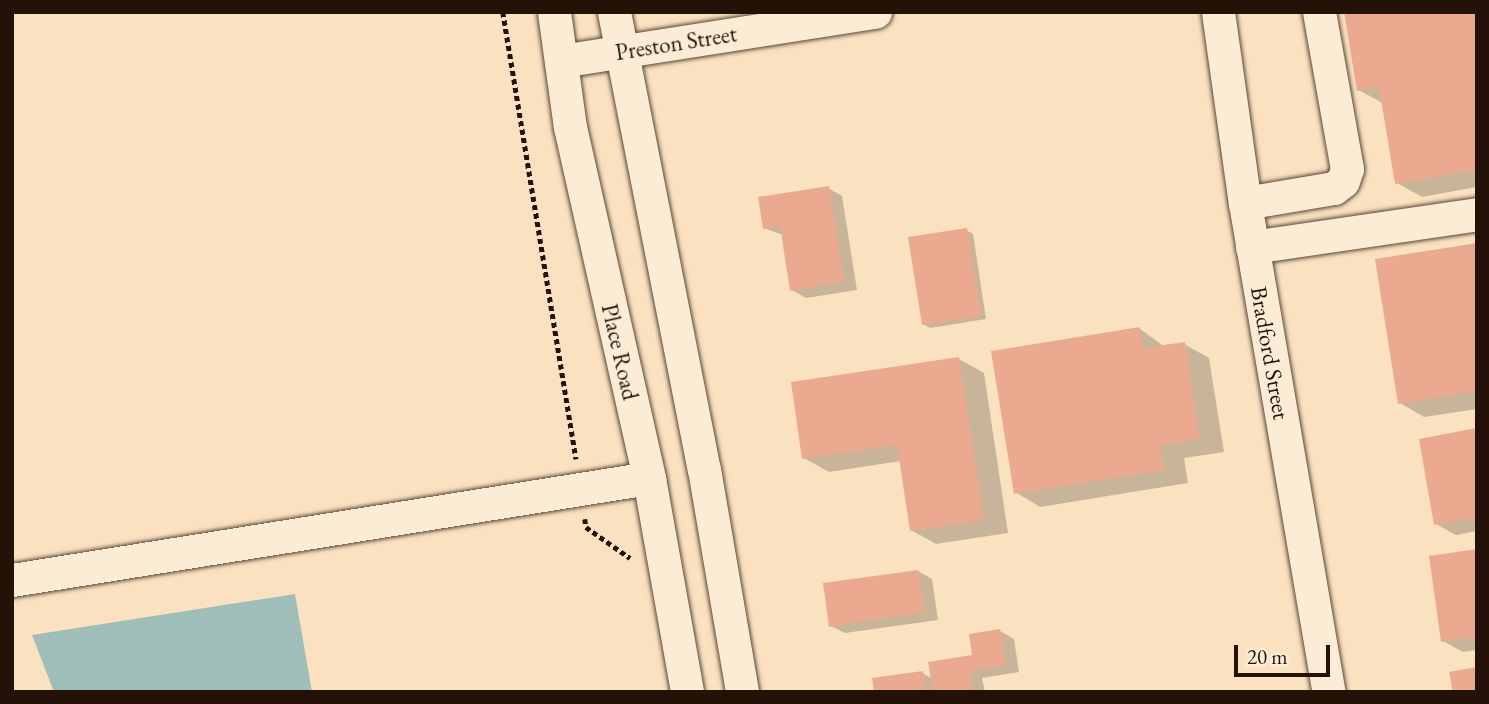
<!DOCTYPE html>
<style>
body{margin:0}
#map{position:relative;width:1489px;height:704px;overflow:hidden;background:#fae2c0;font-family:"EB Garamond",serif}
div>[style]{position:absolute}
.water>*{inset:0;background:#9fbdb9}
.shadow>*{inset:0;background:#0003}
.building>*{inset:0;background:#ebaa90}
.path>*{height:4.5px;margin-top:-2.25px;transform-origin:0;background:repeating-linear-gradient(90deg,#241209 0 5px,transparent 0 8.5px)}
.roads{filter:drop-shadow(0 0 2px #5a4637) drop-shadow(0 0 2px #5a4637)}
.minor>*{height:33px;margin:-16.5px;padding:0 16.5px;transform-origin:16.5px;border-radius:16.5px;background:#fcecd6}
span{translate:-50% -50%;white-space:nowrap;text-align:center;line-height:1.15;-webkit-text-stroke:7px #fcecd6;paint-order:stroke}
.street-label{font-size:23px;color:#241209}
.frame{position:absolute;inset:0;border:14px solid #241209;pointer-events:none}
.scale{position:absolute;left:1234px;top:645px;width:96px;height:32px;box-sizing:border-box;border:4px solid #241209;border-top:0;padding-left:9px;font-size:21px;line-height:24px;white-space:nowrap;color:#241209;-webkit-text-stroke:5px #fcecd6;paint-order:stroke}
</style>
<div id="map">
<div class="water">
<div style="clip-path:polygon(295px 594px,312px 692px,54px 692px,32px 635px)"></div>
</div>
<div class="shadow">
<div style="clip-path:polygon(1477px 12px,1477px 187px,1422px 197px,1397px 183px,1384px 104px,1359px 90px)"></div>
<div style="clip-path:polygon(828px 188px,842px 196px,857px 290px,806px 298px,792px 290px,783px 235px,764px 228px)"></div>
<div style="clip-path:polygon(966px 230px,973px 234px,986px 319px,930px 328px,923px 324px)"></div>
<div style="clip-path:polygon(1477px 244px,1477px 409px,1424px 417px,1400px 403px)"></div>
<div style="clip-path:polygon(1140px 329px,1165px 347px,1184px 344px,1209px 358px,1224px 452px,1184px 458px,1188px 483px,1040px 507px,1015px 492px)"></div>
<div style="clip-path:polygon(959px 359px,984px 373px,1008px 533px,936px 544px,911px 530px,901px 461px,829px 472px,804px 458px)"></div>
<div style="clip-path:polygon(1475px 430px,1477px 531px,1456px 535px,1436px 524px)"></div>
<div style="clip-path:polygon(1477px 551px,1477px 650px,1463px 652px,1443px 641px)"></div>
<div style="clip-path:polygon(918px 571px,932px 579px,938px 620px,845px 633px,831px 626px)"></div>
<div style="clip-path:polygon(1000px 631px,1014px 639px,1019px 672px,982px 678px,985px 692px,876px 692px,922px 673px,933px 679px,974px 657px)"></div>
</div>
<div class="building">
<div style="clip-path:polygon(1344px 12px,1477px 12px,1477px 170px,1395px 184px,1379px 87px,1357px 91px)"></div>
<div style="clip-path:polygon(829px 186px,844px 282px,790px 291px,780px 226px,763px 229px,758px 197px)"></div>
<div style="clip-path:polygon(967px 228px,981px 316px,922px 325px,908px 237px)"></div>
<div style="clip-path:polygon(1477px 243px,1477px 391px,1398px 404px,1375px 259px)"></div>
<div style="clip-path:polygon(1140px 327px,1143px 348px,1185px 342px,1200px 439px,1160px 445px,1164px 470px,1014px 494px,991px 351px)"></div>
<div style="clip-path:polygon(959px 357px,984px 520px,910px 531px,897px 445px,802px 459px,791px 382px)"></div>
<div style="clip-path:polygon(1476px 428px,1477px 517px,1434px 525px,1419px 439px)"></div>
<div style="clip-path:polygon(1477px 549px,1477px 637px,1441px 642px,1429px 556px)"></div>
<div style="clip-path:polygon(918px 570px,925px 612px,829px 627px,823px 583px)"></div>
<div style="clip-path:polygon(1000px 629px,1006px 665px,969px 671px,973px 692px,933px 692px,928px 662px,972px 655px,969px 634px)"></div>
<div style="clip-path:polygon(1477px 667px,1477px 692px,1453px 692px,1449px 672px)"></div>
<div style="clip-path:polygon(923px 671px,926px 692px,874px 692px,872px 678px)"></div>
</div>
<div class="path">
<div style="left:503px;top:12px;width:453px;rotate:80.7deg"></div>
<div style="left:585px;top:519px;width:8px;rotate:83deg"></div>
<div style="left:586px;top:527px;width:54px;rotate:35.2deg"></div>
</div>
<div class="roads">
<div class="minor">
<div style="left:554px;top:12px;width:116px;rotate:82.1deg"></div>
<div style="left:570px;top:127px;width:360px;rotate:77.3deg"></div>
<div style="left:649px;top:478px;width:217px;rotate:79.9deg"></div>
<div style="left:614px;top:12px;width:466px;rotate:78.9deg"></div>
<div style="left:704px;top:469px;width:226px;rotate:80.3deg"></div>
<div style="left:1218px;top:12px;width:193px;rotate:82deg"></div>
<div style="left:1245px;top:203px;width:496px;rotate:80.3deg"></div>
<div style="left:561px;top:61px;width:318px;rotate:-8.9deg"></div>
<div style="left:1245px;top:203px;width:90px;rotate:-9.6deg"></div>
<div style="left:1334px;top:188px;width:11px;rotate:-38deg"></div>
<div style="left:1343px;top:181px;width:13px;rotate:-72deg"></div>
<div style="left:1347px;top:169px;width:159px;rotate:-100.1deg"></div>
<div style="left:1252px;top:247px;width:227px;rotate:-8.3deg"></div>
<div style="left:12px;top:580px;width:645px;rotate:-9.1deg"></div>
</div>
</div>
<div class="street-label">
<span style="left:676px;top:43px;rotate:-9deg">Preston Street</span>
<span style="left:620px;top:352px;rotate:77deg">Place Road</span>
<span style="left:1270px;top:353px;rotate:80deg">Bradford Street</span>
</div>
<div class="frame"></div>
<div class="scale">20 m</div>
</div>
